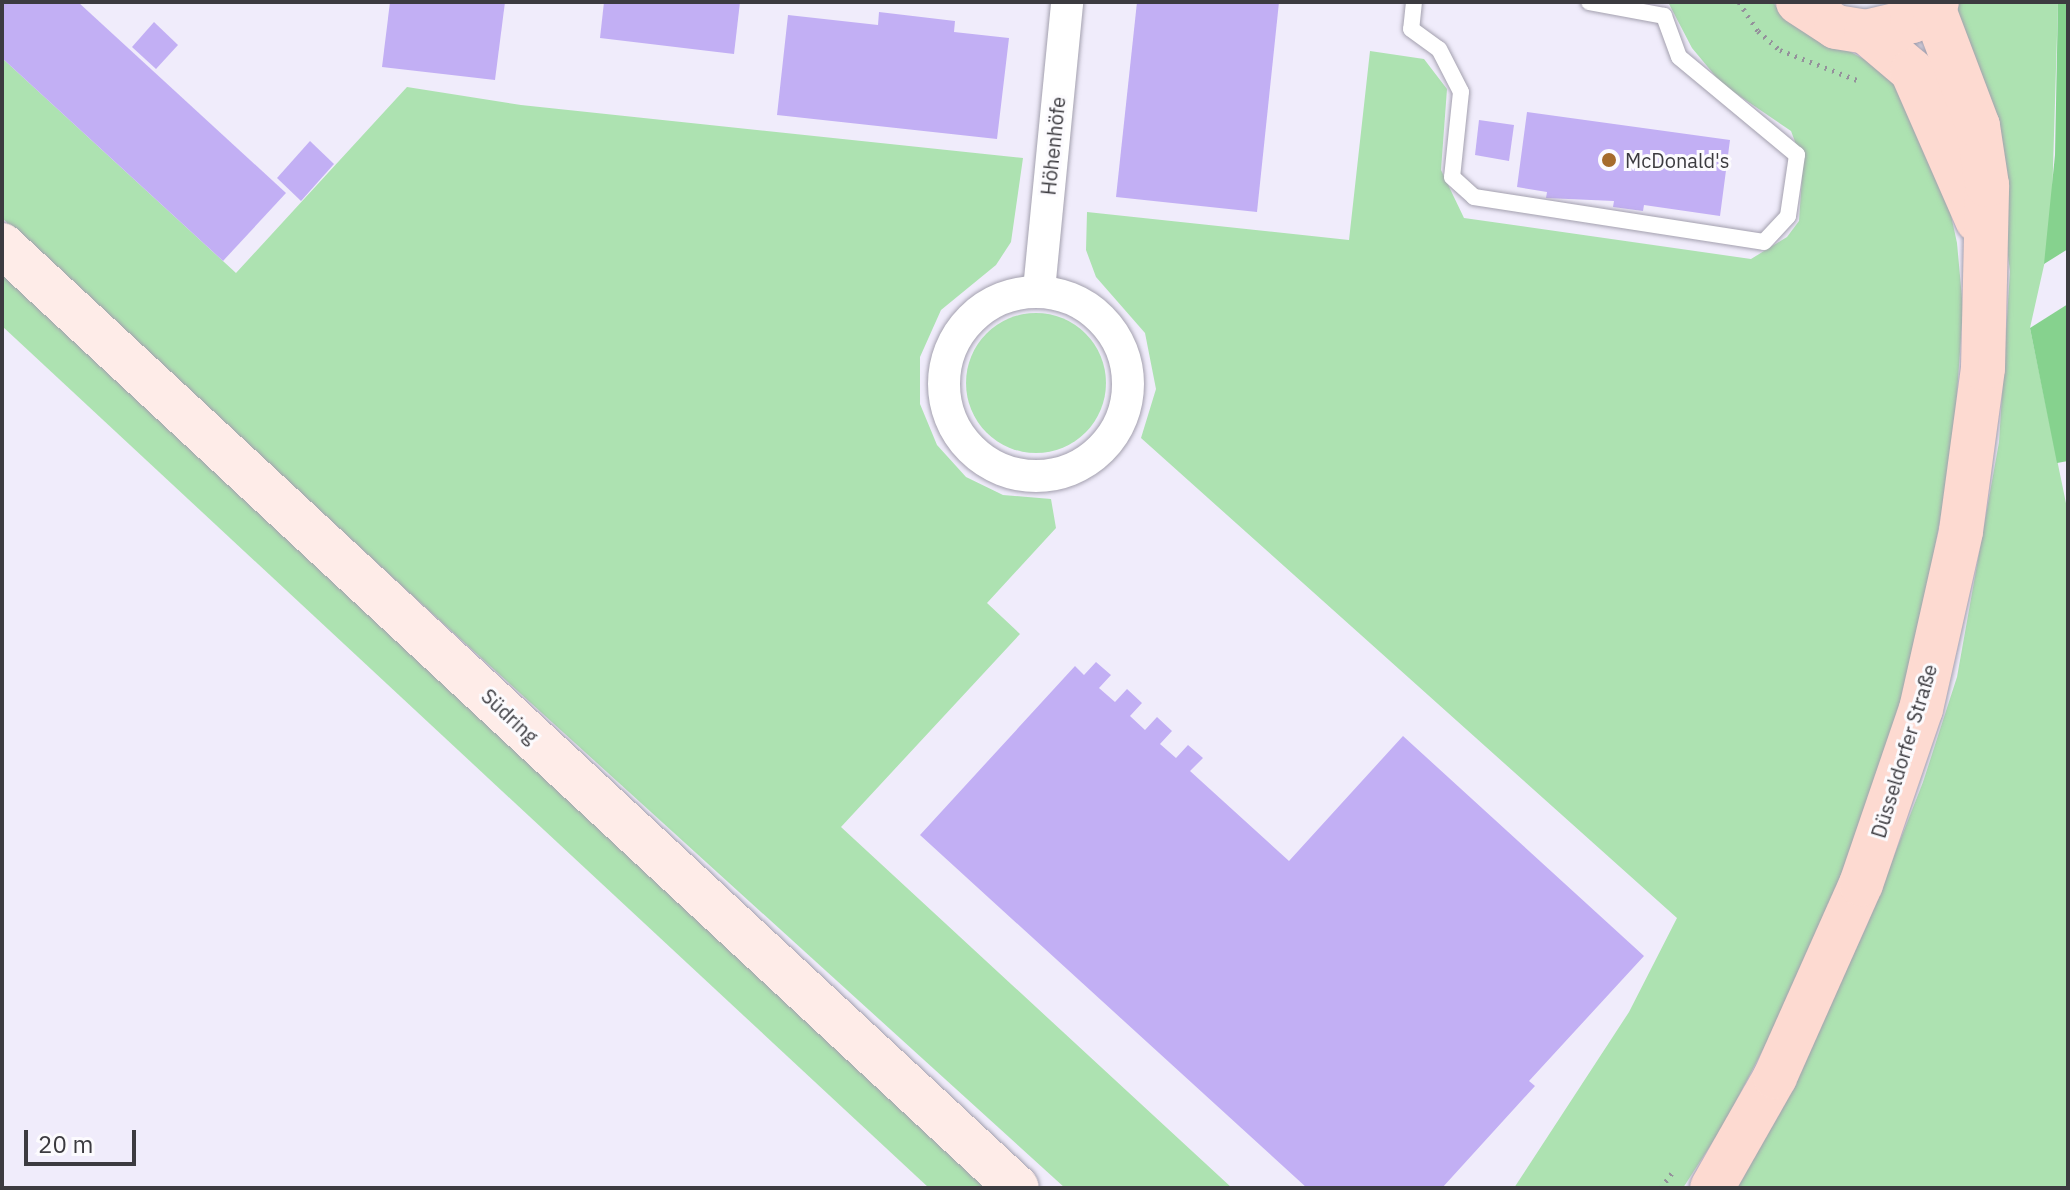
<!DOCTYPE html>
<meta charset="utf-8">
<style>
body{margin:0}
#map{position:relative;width:2070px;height:1190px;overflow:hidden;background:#f0ecfb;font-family:"IBM Plex Sans",sans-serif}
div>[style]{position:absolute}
.green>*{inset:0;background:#ade2b1}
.round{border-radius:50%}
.forest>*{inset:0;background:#86d28e}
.building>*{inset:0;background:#c2aff4}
.path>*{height:5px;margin-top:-2.5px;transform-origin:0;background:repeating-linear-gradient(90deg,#94919b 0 2px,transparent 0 8px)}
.roads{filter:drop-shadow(0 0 2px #a3a0ae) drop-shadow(0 0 2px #a3a0ae)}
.service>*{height:16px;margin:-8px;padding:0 8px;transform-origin:8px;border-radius:8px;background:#fff}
.minor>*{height:32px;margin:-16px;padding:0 16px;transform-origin:16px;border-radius:16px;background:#fff}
.minor>.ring{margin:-16px;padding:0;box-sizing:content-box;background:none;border:32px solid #fff;border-radius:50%}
.secondary>*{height:44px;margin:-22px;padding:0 22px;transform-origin:22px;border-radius:22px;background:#feece8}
.primary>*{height:44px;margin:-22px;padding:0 22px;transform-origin:22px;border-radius:22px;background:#fddad1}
.dots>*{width:22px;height:22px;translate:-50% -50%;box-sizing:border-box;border:4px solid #fcfbfe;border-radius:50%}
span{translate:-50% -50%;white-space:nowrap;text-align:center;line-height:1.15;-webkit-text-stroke:6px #fcfbfe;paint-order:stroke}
.street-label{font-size:20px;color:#3c3b40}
.poi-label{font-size:20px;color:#3c3b40}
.left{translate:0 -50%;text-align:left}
.frame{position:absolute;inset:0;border:4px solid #3c3b40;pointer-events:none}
.scale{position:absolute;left:24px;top:1130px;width:112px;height:36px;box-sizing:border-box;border:4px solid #3c3b40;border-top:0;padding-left:10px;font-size:24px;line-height:28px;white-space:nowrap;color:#3c3b40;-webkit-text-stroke:6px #fcfbfe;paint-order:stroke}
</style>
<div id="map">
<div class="green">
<div style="clip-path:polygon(1668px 2px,1773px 2px,1782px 15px,1899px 78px,1946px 192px,1957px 243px,1963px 309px,1953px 450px,1913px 666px,1816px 948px,1723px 1126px,1683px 1188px,1514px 1188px,1629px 1012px,1677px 918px,1141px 438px,1156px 389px,1145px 333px,1096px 277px,1086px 250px,1087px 212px,1349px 240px,1370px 51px,1424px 59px,1447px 89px,1441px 170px,1464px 218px,1751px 259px,1787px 237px,1799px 221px,1803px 163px,1791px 131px,1722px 84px,1692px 48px)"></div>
<div style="clip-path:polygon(1959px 2px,2058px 2px,2051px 234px,2030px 328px,2068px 513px,2068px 1188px,1736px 1188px,1780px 1113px,1867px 925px,1923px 782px,1957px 677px,1999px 442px,2010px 271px,1999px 187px,1956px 20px)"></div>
<div style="clip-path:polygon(2px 58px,236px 273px,407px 87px,521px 105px,1023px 158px,1011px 242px,996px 265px,941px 310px,920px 357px,920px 404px,937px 445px,966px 477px,1003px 495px,1051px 499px,1056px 528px,987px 603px,1020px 634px,841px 827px,1232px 1188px,1065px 1188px,401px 585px,2px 218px)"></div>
<div style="clip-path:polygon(2px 272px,985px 1188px,929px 1188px,2px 326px)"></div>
<div class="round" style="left:966px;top:313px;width:140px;height:140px"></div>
</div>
<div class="forest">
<div style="clip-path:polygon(2058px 2px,2068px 2px,2068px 249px,2044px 264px,2055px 155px)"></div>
<div style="clip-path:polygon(2068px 304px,2068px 461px,2057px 463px,2030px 328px)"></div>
</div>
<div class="building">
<div style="clip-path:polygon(4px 2px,78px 2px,286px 193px,223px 261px,2px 58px)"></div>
<div style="clip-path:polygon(390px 2px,505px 2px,495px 80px,382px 67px)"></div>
<div style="clip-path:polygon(604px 2px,740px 2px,734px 54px,600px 38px)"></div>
<div style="clip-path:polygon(1137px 2px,1279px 2px,1257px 212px,1116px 197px)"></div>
<div style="clip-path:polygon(879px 12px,955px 21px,954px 32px,1009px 38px,997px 139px,777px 115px,788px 15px,878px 25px)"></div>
<div style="clip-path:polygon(154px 22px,178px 45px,156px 69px,132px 47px)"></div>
<div style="clip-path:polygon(1527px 112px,1730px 140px,1720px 216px,1644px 205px,1643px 211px,1613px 207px,1614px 201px,1546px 198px,1547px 192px,1517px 187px)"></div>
<div style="clip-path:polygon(1479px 120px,1514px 125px,1509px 161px,1475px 155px)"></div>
<div style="clip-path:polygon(310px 141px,334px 164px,301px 201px,277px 178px)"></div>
<div style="clip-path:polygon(1096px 662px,1111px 675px,1099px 688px,1115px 702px,1127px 689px,1142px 703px,1130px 716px,1145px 730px,1157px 717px,1172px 731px,1160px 744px,1176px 758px,1188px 745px,1203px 758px,1190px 771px,1289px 861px,1403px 736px,1644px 956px,1529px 1081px,1535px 1086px,1442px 1188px,1307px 1188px,920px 835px,1075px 666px,1084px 675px)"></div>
</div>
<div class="path">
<div style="left:1739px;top:2px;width:35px;rotate:57deg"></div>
<div style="left:1758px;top:31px;width:29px;rotate:41deg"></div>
<div style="left:1780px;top:50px;width:83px;rotate:21.3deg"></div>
<div style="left:1661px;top:1188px;width:19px;rotate:-54deg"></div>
</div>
<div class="roads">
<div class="service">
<div style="left:1414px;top:2px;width:27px;rotate:96deg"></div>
<div style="left:1411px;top:29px;width:34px;rotate:36deg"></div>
<div style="left:1439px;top:49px;width:48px;rotate:62.9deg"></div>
<div style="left:1461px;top:92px;width:85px;rotate:96deg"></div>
<div style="left:1452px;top:177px;width:30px;rotate:42deg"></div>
<div style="left:1474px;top:197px;width:293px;rotate:8.8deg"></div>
<div style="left:1764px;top:242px;width:35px;rotate:-47deg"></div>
<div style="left:1788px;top:216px;width:62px;rotate:-81.6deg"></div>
<div style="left:1797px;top:155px;width:153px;rotate:-140.3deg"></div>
<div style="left:1679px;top:57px;width:44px;rotate:-110.1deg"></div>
<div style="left:1664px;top:16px;width:76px;rotate:-169.4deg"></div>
</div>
<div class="minor">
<div style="left:1039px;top:290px;width:289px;rotate:-84.4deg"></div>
<div class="ring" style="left:944px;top:292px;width:152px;height:152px"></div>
</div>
<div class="secondary">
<div style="left:2px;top:245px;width:1385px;rotate:42.89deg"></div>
</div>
<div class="primary">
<div style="left:1798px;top:2px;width:45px;rotate:33.3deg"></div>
<div style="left:1836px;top:27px;width:30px;rotate:9deg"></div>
<div style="left:1866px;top:32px;width:47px;rotate:-13.4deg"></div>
<div style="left:1912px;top:21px;width:31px;rotate:-37deg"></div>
<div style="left:1866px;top:32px;width:60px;rotate:40.3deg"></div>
<div style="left:1912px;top:71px;width:163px;rotate:66.4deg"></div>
<div style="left:1712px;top:1188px;width:128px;rotate:-60.4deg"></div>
<div style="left:1775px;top:1077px;width:211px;rotate:-66deg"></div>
<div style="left:1861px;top:884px;width:185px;rotate:-71.1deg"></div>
<div style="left:1921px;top:709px;width:182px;rotate:-77.3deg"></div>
<div style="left:1961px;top:531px;width:164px;rotate:-82.3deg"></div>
<div style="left:1983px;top:368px;width:183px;rotate:-88.7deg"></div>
<div style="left:1987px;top:185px;width:60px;rotate:-98.7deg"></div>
<div style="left:1978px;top:126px;width:127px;rotate:-110.7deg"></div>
</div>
</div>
<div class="dots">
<div style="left:1609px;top:160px;background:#a66c2c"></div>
</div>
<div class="street-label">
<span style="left:1053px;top:146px;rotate:-84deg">Höhenhöfe</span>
<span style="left:510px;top:716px;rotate:43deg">Südring</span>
<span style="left:1904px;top:751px;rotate:-73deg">Düsseldorfer Straße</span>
</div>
<div class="poi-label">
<span class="left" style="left:1625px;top:160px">McDonald's</span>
</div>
<div class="frame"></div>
<div class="scale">20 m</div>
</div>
